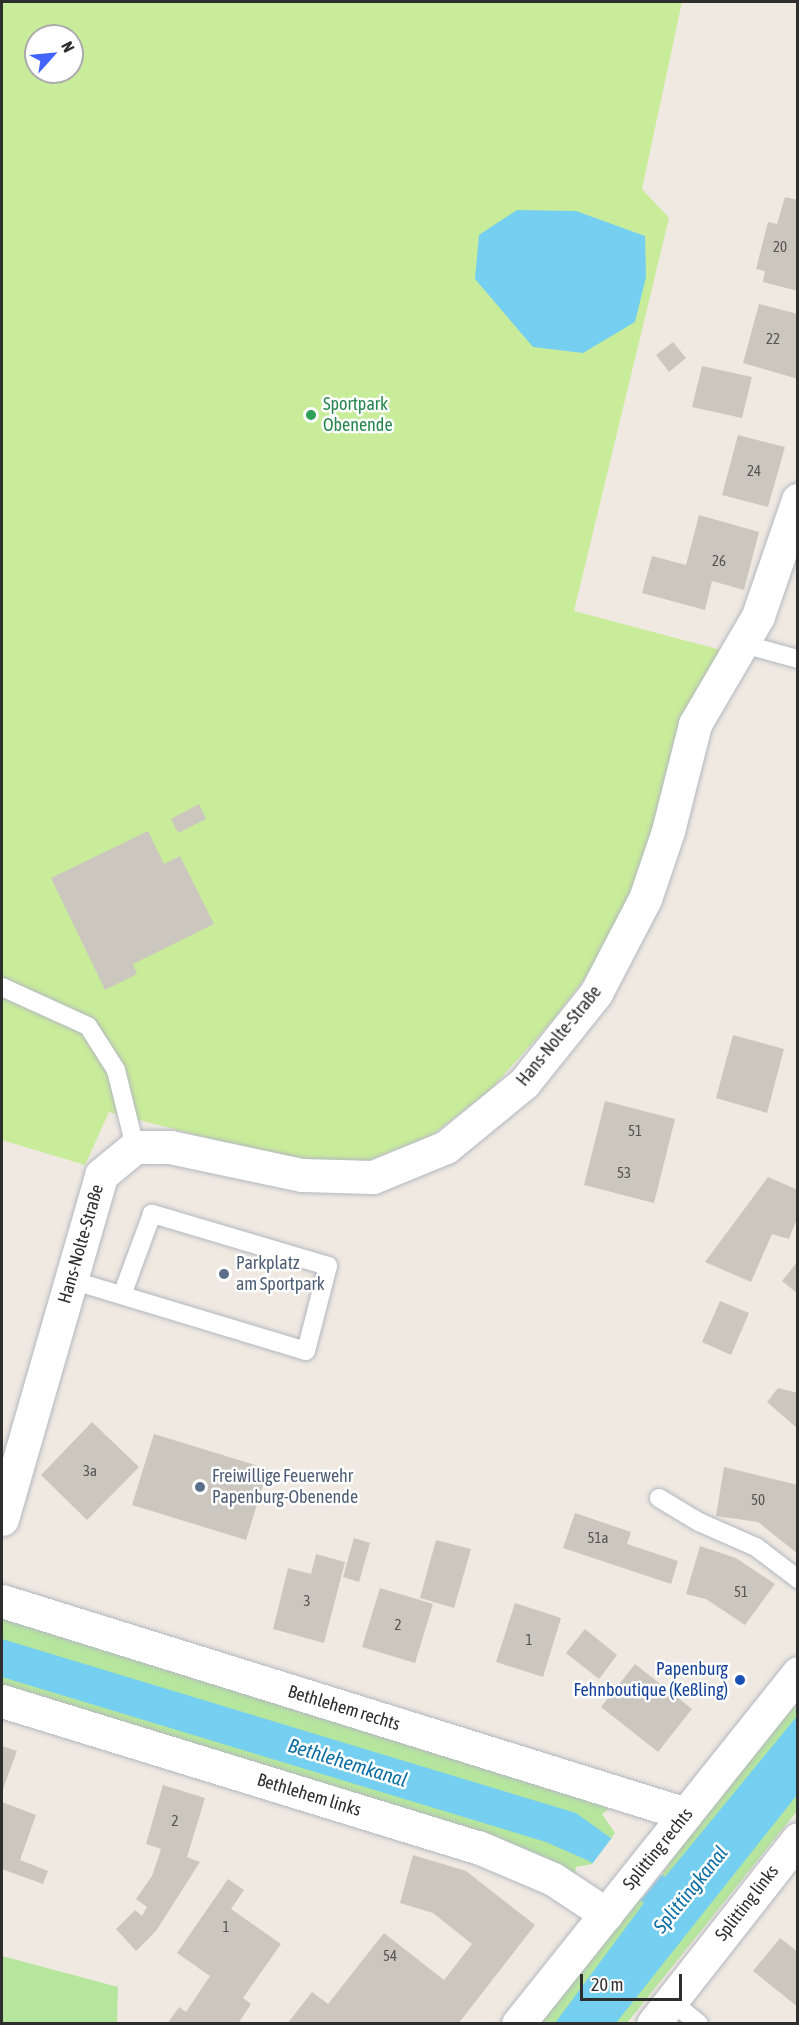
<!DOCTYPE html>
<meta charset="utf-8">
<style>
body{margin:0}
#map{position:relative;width:799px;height:2025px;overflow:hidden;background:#efe9e1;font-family:"Asap Condensed",sans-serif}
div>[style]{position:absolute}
.green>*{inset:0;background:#b6e59e}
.pitch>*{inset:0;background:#c9ec9a}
.water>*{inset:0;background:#75cff0}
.pier>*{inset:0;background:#efe9e1}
.building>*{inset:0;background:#cbc7bf}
.roads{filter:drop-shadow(0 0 2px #b4b7c1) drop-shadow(0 0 2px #b4b7c1)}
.lane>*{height:18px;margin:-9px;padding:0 9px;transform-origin:9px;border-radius:9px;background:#fff}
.street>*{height:33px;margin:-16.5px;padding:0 16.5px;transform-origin:16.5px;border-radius:16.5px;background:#fff}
.secondary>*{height:33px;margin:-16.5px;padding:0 16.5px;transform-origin:16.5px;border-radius:16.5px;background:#fff}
.dots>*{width:16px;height:16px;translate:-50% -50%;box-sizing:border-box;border:3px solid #fff;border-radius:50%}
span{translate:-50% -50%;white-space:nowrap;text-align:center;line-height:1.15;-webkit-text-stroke:5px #fff;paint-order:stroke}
.number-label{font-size:15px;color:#555452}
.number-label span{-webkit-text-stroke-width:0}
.leisure-label{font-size:18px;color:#27864d}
.left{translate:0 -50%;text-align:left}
.street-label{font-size:18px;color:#2e2e2e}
.service-label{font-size:18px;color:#4e5e75}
.transit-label{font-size:18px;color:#164399}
.right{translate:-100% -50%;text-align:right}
.water-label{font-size:20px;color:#0d6fa3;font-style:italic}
.frame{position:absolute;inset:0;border:3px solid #2e2e2e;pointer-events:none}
.north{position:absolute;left:24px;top:24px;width:60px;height:60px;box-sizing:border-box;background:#fff;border:2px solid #ababab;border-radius:50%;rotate:63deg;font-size:16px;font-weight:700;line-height:24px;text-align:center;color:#2e2e2e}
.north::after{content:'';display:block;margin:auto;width:21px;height:27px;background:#4264fb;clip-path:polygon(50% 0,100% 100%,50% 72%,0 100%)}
.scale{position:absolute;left:580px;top:1974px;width:102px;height:27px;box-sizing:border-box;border:3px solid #2e2e2e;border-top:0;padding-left:8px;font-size:18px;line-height:21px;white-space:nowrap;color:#2e2e2e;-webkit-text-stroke:4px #fff;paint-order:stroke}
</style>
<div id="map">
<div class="green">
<div style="clip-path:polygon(2px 1615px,594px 1800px,609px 1809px,602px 1814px,615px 1833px,592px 1864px,576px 1867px,574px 1878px,2px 1689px)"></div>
<div style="clip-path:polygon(789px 1704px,797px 1709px,797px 1811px,627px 2023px,538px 2024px,636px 1896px,641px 1900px,669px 1865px,665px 1861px)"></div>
<div style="clip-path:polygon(2px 1956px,118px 1987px,117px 2023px,2px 2023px)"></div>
</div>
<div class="pitch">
<div style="clip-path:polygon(evenodd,2px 2px,682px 2px,642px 189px,669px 218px,574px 611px,721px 650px,643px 872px,604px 953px,553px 1020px,491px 1089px,432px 1135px,354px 1166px,265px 1153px,109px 1112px,85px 1165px,2px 1140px,2px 2px,36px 36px,72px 36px,72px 72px,36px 72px,36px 36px)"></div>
</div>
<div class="water">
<div style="clip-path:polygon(517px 210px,576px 211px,645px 236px,646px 277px,635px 322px,583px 353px,533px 347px,475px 279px,479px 235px)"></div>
<div style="clip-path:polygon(2px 1639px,576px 1813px,665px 1877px,797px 1716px,797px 1795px,616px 2023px,555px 2023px,644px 1903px,589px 1861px,546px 1842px,2px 1677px)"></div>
</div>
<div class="pier">
<div style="clip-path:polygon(614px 1835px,664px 1872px,641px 1900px,592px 1864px)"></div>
</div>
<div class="building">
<div style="clip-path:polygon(785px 197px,798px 200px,798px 291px,763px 282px,765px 271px,756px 269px,768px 222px,777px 224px)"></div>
<div style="clip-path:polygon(759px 304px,798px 314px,798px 379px,743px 363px)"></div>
<div style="clip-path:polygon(673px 342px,686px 358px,669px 372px,656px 355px)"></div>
<div style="clip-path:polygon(702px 366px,752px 377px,742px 418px,692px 407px)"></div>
<div style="clip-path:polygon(738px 435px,785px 447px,768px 507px,722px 495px)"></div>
<div style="clip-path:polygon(699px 515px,759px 532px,744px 590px,712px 581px,705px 610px,642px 593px,652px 556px,686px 565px)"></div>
<div style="clip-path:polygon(199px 804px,206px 819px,178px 833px,171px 819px)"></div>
<div style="clip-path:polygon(148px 831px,164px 864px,180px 856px,214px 924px,133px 964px,137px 974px,105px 990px,51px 878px)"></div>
<div style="clip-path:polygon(733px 1035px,784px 1049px,767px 1113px,716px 1098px)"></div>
<div style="clip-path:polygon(605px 1101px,675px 1119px,654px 1203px,584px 1185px)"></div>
<div style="clip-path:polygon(768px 1177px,798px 1190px,798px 1216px,789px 1239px,772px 1234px,751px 1282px,705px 1262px)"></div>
<div style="clip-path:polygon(798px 1261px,798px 1294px,782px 1281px)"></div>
<div style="clip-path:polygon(720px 1301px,749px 1313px,731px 1355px,702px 1342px)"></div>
<div style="clip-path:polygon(778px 1388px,798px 1393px,798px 1429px,767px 1402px)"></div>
<div style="clip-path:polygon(92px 1422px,139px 1467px,87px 1520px,41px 1475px)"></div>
<div style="clip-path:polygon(154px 1434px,268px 1469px,246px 1540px,132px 1505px)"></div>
<div style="clip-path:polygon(724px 1467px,798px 1485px,798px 1554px,758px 1522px,716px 1516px)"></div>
<div style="clip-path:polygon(575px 1513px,631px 1532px,627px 1544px,678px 1561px,671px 1584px,563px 1548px)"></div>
<div style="clip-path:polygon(354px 1538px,370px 1543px,359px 1582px,343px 1577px)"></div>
<div style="clip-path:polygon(436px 1540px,471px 1549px,454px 1608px,420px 1598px)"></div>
<div style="clip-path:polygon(700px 1546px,736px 1558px,775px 1584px,745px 1625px,706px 1599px,686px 1594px)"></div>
<div style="clip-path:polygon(316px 1554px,345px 1562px,324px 1643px,273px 1629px,288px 1568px,311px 1574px)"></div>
<div style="clip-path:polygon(380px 1588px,433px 1604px,415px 1663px,362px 1647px)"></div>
<div style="clip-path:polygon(515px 1603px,561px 1618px,543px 1677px,496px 1662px)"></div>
<div style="clip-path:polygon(585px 1629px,617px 1655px,599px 1679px,566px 1653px)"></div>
<div style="clip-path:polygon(635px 1664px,692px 1709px,658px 1752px,601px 1707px)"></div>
<div style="clip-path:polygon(2px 1746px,17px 1751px,2px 1792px)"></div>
<div style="clip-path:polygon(163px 1785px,205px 1798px,187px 1857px,200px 1862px,156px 1931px,136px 1951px,116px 1929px,135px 1910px,142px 1916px,147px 1907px,136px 1899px,152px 1876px,161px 1849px,146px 1844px)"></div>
<div style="clip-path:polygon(2px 1802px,36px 1815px,20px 1860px,48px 1871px,43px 1884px,2px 1869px)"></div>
<div style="clip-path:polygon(413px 1855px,466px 1871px,535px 1925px,458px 2024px,287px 2024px,312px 1992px,328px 2004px,384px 1933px,444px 1980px,472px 1944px,433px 1913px,400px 1903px)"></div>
<div style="clip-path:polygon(228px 1879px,244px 1890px,231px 1909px,281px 1944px,243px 1998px,251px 2004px,238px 2024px,167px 2024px,179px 2007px,186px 2012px,210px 1976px,177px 1953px)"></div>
<div style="clip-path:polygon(780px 1938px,798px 1952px,798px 2007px,753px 1971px)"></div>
</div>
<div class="roads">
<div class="lane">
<div style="left:743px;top:644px;width:57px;rotate:15.3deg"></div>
<div style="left:2px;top:987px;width:94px;rotate:24.4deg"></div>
<div style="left:88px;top:1026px;width:52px;rotate:57.5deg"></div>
<div style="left:116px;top:1070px;width:79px;rotate:76.1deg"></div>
<div style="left:71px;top:1280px;width:245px;rotate:16.8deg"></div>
<div style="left:306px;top:1351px;width:88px;rotate:-75.5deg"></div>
<div style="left:328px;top:1266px;width:184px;rotate:-163.5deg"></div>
<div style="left:152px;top:1214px;width:86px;rotate:110.3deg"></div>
<div style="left:659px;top:1498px;width:47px;rotate:31deg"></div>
<div style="left:699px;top:1522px;width:62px;rotate:23.7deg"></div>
<div style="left:756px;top:1547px;width:53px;rotate:37.3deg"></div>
<div style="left:671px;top:2001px;width:36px;rotate:39deg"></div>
</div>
<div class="street">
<div style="left:2px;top:1519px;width:358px;rotate:-73.9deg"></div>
<div style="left:101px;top:1175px;width:44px;rotate:-39.5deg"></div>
<div style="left:135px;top:1147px;width:35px"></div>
<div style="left:170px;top:1147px;width:135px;rotate:12deg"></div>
<div style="left:302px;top:1175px;width:71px;rotate:1.6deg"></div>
<div style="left:373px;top:1177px;width:79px;rotate:-22.3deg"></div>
<div style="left:446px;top:1147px;width:101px;rotate:-39.4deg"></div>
<div style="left:524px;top:1083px;width:115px;rotate:-51.3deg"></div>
<div style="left:596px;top:993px;width:106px;rotate:-62.5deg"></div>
<div style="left:645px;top:899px;width:72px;rotate:-71.3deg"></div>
<div style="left:668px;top:831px;width:110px;rotate:-75.8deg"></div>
<div style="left:695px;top:724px;width:125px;rotate:-59.7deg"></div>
<div style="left:758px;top:616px;width:123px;rotate:-71deg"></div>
<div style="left:2px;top:1701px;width:498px;rotate:17.1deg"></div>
<div style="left:478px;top:1847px;width:82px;rotate:23.1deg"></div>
<div style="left:553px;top:1879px;width:64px;rotate:33.4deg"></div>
<div style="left:653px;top:2024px;width:235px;rotate:-51.9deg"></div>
</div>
<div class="secondary">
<div style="left:2px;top:1601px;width:716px;rotate:17.3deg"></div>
<div style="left:518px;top:2024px;width:449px;rotate:-51.4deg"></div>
</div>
</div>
<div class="dots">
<div style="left:311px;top:415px;background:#2e9e5b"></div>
<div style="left:224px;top:1274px;background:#5c6f8a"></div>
<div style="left:200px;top:1487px;background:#5c6f8a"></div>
<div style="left:740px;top:1680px;background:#1a4fb4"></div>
</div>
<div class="number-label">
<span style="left:780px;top:247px">20</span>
<span style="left:773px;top:339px">22</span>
<span style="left:754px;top:471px">24</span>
<span style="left:719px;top:561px">26</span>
<span style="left:635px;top:1131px">51</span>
<span style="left:624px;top:1173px">53</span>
<span style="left:90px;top:1471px">3a</span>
<span style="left:758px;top:1500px">50</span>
<span style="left:598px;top:1538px">51a</span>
<span style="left:741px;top:1592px">51</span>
<span style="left:307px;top:1601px">3</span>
<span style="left:398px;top:1625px">2</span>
<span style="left:529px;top:1640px">1</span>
<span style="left:175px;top:1821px">2</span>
<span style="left:226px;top:1927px">1</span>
<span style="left:390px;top:1956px">54</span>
</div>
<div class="leisure-label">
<span class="left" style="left:323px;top:415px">Sportpark<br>Obenende</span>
</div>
<div class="street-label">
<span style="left:559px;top:1036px;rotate:-51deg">Hans-Nolte-Straße</span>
<span style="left:81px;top:1244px;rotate:-74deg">Hans-Nolte-Straße</span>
<span style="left:344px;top:1708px;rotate:17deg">Bethlehem rechts</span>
<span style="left:309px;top:1795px;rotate:17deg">Bethlehem links</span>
<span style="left:658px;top:1849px;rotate:-51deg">Splitting rechts</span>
<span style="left:747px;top:1903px;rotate:-52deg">Splitting links</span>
</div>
<div class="service-label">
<span class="left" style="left:236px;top:1274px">Parkplatz<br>am Sportpark</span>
<span class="left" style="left:212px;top:1487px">Freiwillige Feuerwehr<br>Papenburg-Obenende</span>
</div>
<div class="transit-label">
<span class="right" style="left:728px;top:1680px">Papenburg<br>Fehnboutique (Keßling)</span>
</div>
<div class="water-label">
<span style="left:348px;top:1762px;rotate:17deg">Bethlehemkanal</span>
<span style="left:690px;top:1889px;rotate:-51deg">Splittingkanal</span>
</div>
<div class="frame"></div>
<div class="north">N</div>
<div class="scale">20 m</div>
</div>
